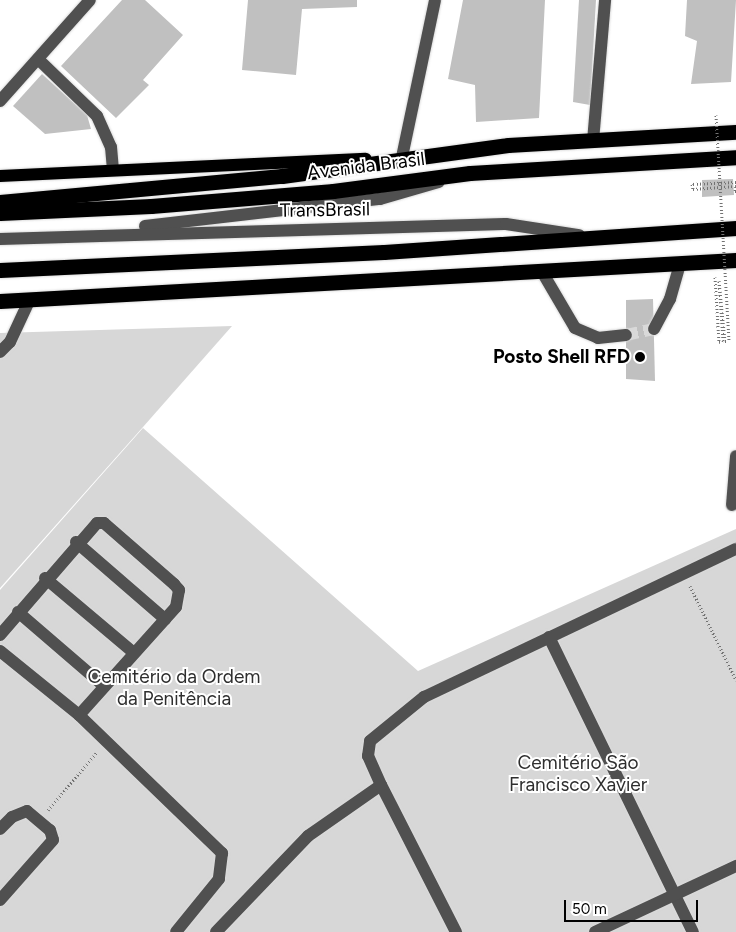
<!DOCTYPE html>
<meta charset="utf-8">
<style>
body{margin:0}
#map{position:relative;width:736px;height:932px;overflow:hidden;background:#fff;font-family:Figtree,sans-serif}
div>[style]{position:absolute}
.green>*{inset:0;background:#d7d7d7}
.building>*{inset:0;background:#c0c0c0}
.minor-tunnel>*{height:12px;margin-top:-6px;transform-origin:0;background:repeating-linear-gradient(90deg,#d9d9d9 0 12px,transparent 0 18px)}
.path>*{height:3px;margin-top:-1.5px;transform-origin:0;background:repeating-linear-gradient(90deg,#727272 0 1px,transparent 0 3.5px)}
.roads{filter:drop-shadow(0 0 1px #dbdbdb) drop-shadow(0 0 1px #dbdbdb)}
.minor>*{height:12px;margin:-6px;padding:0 6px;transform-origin:6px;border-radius:6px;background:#505050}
.major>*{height:12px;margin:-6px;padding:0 6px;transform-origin:6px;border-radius:6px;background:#000}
.highway>*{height:15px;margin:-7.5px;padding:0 7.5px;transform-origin:7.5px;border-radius:7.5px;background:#000}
.path-bridge>*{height:3px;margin-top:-1.5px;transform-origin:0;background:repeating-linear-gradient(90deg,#727272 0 1px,transparent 0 3.5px)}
.dots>*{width:14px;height:14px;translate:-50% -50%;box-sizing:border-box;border:2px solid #fff;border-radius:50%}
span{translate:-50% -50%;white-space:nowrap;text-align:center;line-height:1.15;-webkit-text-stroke:4px #fff;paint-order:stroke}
.street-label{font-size:19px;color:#000}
.poi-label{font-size:19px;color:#000;font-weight:700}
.right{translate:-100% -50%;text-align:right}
.park-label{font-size:19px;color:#2e2e2e}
.scale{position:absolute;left:564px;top:900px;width:134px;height:22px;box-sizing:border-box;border:2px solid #000;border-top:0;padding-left:6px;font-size:15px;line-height:18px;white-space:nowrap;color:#000;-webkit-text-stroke:4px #fff;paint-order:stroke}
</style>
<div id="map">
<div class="green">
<div style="clip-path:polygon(232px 326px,143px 427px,0 588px,0 333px)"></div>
<div style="clip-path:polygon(143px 428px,418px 671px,736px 529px,736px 932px,0 932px,0 590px)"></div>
</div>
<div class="building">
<div style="clip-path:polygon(122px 0,145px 0,183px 35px,143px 80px,149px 85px,116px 118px,61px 66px)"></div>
<div style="clip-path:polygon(248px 0,357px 0,357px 7px,302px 9px,296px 75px,242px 70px)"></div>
<div style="clip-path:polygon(463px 0,545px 0,539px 118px,476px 122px,475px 85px,448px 79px)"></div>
<div style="clip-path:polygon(579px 0,596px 0,590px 105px,573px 102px)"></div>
<div style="clip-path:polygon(687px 0,736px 0,731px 82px,691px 84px,697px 41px,685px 36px)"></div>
<div style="clip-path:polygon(42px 74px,87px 115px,91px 129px,45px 134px,13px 106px)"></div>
<div style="clip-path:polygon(733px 179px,734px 195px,702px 197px,702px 180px)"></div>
<div style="clip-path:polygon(653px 299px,655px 381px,626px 379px,626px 300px)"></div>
</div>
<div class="minor-tunnel">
<div style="left:626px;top:335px;width:29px;rotate:-12deg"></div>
</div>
<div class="path">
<div style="left:736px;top:182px;width:44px;rotate:177.4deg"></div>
<div style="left:692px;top:184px;width:5px;rotate:79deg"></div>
<div style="left:693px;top:189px;width:43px;rotate:-4deg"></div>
<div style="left:735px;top:191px;width:1px"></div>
<div style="left:715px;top:277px;width:65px;rotate:86.5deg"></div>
<div style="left:719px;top:342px;width:4px;rotate:-14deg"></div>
<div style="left:723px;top:341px;width:60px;rotate:-93.8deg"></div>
<div style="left:719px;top:281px;width:60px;rotate:84.3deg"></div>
<div style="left:725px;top:341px;width:4px"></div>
<div style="left:690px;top:586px;width:105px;rotate:63.9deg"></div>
<div style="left:48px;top:810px;width:76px;rotate:-49.8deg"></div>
</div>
<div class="roads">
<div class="minor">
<div style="left:38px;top:59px;width:82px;rotate:44deg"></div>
<div style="left:97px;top:116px;width:34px;rotate:66deg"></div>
<div style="left:111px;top:147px;width:23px;rotate:85deg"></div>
<div style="left:0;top:101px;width:135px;rotate:-48.3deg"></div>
<div style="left:593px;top:141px;width:142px;rotate:-85.1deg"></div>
<div style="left:402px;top:157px;width:160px;rotate:-78.1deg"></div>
<div style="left:145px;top:226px;width:237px;rotate:-6.6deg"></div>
<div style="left:380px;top:199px;width:61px;rotate:-16.1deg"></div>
<div style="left:0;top:239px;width:506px;rotate:-1.7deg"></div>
<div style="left:506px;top:224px;width:74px;rotate:8.6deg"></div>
<div style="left:541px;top:270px;width:67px;rotate:59.6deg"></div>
<div style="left:575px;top:328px;width:25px;rotate:23deg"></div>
<div style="left:598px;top:338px;width:28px;rotate:-6deg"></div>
<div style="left:654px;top:329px;width:34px;rotate:-62deg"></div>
<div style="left:670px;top:299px;width:37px;rotate:-74deg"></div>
<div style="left:0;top:352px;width:14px;rotate:-45deg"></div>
<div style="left:10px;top:342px;width:47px;rotate:-65.1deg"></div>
<div style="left:732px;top:505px;width:49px;rotate:-85.3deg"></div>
<div style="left:76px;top:542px;width:118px;rotate:40.9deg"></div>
<div style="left:45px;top:578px;width:116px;rotate:40.1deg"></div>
<div style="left:18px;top:612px;width:113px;rotate:40.7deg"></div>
<div style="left:0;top:635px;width:148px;rotate:-49.1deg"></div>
<div style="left:97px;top:523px;width:7px"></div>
<div style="left:104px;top:523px;width:93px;rotate:41.1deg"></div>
<div style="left:174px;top:584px;width:8px;rotate:50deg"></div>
<div style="left:179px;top:590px;width:17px;rotate:100deg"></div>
<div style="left:176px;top:607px;width:145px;rotate:131.9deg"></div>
<div style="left:549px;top:637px;width:328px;rotate:64deg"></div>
<div style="left:0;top:651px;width:102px;rotate:39deg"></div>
<div style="left:79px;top:715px;width:199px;rotate:44deg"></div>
<div style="left:222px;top:853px;width:26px;rotate:97deg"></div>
<div style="left:219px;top:879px;width:68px;rotate:129.1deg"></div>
<div style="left:0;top:829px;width:17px;rotate:-45deg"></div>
<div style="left:12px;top:817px;width:16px;rotate:-22deg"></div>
<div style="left:27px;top:811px;width:30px;rotate:40deg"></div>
<div style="left:50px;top:830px;width:10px;rotate:73deg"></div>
<div style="left:53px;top:840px;width:80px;rotate:131.5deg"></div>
<div style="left:216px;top:932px;width:133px;rotate:-46.2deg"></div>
<div style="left:308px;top:836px;width:89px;rotate:-34.9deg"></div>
<div style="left:456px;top:932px;width:165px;rotate:-117deg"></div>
<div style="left:381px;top:785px;width:32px;rotate:-114deg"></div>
<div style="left:368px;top:756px;width:15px;rotate:-82deg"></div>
<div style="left:370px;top:741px;width:70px;rotate:-39.2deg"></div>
<div style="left:424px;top:697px;width:345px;rotate:-25.4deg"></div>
<div style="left:595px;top:932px;width:156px;rotate:-25.1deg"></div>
</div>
<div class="major">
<div style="left:0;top:176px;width:366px;rotate:-2.7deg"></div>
</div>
<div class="highway">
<div style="left:0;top:202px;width:283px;rotate:-5.3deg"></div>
<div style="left:282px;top:176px;width:228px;rotate:-7.8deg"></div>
<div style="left:508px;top:145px;width:228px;rotate:-3.3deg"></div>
<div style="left:0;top:213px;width:151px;rotate:-2.7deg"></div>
<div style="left:151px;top:206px;width:183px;rotate:-4.7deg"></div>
<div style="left:333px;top:191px;width:138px;rotate:-7.5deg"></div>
<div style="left:470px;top:173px;width:266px;rotate:-3.4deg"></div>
<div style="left:0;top:270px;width:384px;rotate:-2.7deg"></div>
<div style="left:384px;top:252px;width:353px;rotate:-3.9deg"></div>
<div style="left:0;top:301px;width:737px;rotate:-3.19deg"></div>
</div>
</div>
<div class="path-bridge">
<div style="left:716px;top:115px;width:226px;rotate:86.7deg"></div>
<div style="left:735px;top:191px;width:5px;rotate:-79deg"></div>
</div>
<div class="dots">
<div style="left:640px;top:357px;background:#000"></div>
</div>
<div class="street-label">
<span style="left:366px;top:166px;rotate:-7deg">Avenida Brasil</span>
<span style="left:325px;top:210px;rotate:-1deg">TransBrasil</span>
</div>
<div class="poi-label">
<span class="right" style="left:630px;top:357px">Posto Shell RFD</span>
</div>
<div class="park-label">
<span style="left:174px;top:688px">Cemitério da Ordem<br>da Penitência</span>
<span style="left:578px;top:774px">Cemitério São<br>Francisco Xavier</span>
</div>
<div class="scale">50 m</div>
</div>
